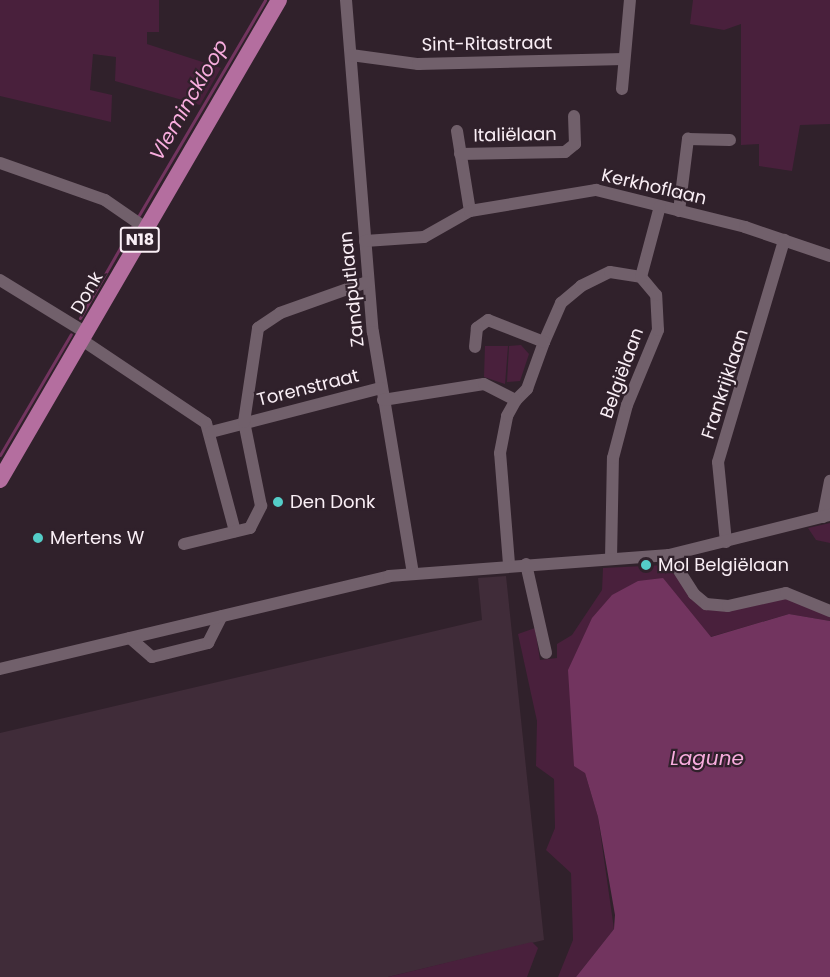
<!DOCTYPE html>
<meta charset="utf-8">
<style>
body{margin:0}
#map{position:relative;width:830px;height:977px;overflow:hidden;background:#30212b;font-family:Poppins,sans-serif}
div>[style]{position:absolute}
.built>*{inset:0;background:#402c39}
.green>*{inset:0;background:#49203c}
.water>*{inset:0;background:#72345f}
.stream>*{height:3px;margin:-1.5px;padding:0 1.5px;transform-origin:1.5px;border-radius:1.5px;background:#72345f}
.minor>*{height:12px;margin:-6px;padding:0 6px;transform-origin:6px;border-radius:6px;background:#71606b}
.major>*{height:16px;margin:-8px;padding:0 8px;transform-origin:8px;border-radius:8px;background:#b46e9f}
.dots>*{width:16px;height:16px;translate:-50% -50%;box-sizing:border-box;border:3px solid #30212b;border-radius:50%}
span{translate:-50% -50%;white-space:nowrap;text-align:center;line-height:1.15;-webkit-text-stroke:4.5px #30212b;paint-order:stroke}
.shield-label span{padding:2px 4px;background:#30212b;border:2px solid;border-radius:4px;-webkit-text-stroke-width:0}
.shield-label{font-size:16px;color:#f9eef5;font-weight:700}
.street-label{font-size:18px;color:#f9eef5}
.poi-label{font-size:18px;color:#f9eef5}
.left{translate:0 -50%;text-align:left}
.water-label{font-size:20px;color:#f8adde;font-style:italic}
</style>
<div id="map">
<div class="built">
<div style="clip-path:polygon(506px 576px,544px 940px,388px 977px,0 977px,0 733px,482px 620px,478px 578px)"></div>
</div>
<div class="green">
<div style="clip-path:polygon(0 0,159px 0,159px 32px,147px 32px,147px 44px,221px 68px,200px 105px,115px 81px,116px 57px,93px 54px,90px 90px,112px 95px,111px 122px,0 96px)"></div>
<div style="clip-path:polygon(693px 0,830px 0,830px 124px,800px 125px,792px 171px,759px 166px,759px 144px,741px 145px,741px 24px,724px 30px,690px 24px)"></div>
<div style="clip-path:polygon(521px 345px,529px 354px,520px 381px,507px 382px,509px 346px)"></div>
<div style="clip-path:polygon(485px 346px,508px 346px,505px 384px,484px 377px)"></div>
<div style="clip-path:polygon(830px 523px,830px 543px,816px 540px,808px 528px)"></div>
<div style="clip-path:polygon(665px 565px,700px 602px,791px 596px,830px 613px,830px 621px,789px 614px,710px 637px,585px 773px,598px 817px,614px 929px,576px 977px,558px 977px,573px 940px,571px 873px,546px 850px,555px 828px,554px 779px,536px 766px,537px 721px,518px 634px,535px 628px,540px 660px,557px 658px,557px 644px,572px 635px,602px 590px,603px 568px)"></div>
<div style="clip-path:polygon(532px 942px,538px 948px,527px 977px,388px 977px)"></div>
</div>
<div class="water">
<div style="clip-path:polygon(663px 578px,711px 637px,789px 614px,830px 621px,830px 977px,576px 977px,614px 929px,615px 915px,598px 817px,585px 773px,574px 766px,568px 670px,592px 618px,612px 595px,638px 581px)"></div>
</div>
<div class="stream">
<div style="left:139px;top:215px;width:249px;rotate:-59.6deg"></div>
<div style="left:80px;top:318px;width:105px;rotate:-60.3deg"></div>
<div style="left:0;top:455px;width:140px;rotate:-59.6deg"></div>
</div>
<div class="minor">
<div style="left:346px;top:0;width:333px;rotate:85.4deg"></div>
<div style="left:373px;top:332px;width:244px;rotate:80.6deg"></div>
<div style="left:351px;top:55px;width:68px;rotate:7.7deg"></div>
<div style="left:418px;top:64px;width:206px;rotate:-1.4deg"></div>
<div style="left:622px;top:89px;width:89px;rotate:-84.9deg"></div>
<div style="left:457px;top:131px;width:81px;rotate:80.8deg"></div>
<div style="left:460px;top:154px;width:105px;rotate:-1.1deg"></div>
<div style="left:565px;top:152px;width:13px;rotate:-39deg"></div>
<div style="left:575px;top:144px;width:28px;rotate:-92deg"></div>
<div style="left:0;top:163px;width:111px;rotate:19.4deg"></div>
<div style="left:105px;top:200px;width:51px;rotate:34.6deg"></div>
<div style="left:679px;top:211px;width:73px;rotate:-82.9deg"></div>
<div style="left:688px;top:139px;width:42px;rotate:1.4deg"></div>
<div style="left:365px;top:241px;width:59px;rotate:-3.9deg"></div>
<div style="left:424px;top:237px;width:53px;rotate:-29.5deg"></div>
<div style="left:470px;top:211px;width:128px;rotate:-9.5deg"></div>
<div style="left:596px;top:190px;width:154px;rotate:13.9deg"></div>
<div style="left:745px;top:227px;width:90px;rotate:18.8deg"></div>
<div style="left:0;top:280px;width:101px;rotate:31.6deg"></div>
<div style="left:82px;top:340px;width:149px;rotate:33.8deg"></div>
<div style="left:206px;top:423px;width:112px;rotate:75deg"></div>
<div style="left:544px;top:342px;width:43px;rotate:-66.4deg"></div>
<div style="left:561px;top:303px;width:26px;rotate:-40deg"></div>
<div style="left:581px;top:286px;width:32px;rotate:-26deg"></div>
<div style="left:610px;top:272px;width:31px;rotate:9deg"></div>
<div style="left:383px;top:400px;width:102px;rotate:-9deg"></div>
<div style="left:484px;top:384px;width:36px;rotate:27deg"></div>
<div style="left:516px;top:400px;width:16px;rotate:-45deg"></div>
<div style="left:527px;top:389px;width:50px;rotate:-70.1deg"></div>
<div style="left:544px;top:342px;width:60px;rotate:-158.6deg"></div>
<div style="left:488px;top:320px;width:14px;rotate:144deg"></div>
<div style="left:477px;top:328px;width:19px;rotate:96deg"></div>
<div style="left:211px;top:432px;width:176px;rotate:-14.5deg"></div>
<div style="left:823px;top:517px;width:37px;rotate:-79deg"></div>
<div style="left:726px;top:542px;width:80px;rotate:-95.7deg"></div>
<div style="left:718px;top:462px;width:232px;rotate:-73.4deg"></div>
<div style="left:184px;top:544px;width:68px;rotate:-13.6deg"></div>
<div style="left:250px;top:528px;width:25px;rotate:-63deg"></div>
<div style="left:261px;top:506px;width:86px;rotate:-101.4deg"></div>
<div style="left:244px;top:422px;width:95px;rotate:-81.5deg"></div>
<div style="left:258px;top:328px;width:27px;rotate:-34deg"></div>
<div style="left:280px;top:313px;width:92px;rotate:-19.6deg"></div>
<div style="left:669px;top:555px;width:46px;rotate:57.3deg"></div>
<div style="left:694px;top:594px;width:16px;rotate:40deg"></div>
<div style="left:706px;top:604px;width:22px;rotate:5deg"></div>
<div style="left:728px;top:606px;width:59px;rotate:-12.6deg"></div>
<div style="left:786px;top:593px;width:48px;rotate:22.2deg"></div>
<div style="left:611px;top:559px;width:101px;rotate:-88.9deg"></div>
<div style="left:613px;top:458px;width:55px;rotate:-75.2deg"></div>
<div style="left:627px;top:405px;width:81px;rotate:-67.5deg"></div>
<div style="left:658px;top:330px;width:35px;rotate:-93deg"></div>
<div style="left:656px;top:295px;width:23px;rotate:-130deg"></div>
<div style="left:641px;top:277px;width:73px;rotate:-75deg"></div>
<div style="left:509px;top:564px;width:111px;rotate:-94.6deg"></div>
<div style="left:500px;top:453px;width:38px;rotate:-79deg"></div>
<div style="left:507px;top:416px;width:18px;rotate:-61deg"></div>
<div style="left:526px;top:564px;width:91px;rotate:77.3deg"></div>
<div style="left:130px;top:638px;width:29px;rotate:41deg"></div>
<div style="left:152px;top:657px;width:58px;rotate:-14deg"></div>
<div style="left:208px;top:643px;width:30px;rotate:-63deg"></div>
<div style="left:0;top:669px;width:400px;rotate:-13.4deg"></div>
<div style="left:389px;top:576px;width:281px;rotate:-4.3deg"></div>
<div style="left:669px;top:555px;width:166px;rotate:-14deg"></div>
</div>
<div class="major">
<div style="left:0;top:480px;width:555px;rotate:-59.83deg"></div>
</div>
<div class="dots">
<div style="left:278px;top:502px;background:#54cdc8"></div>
<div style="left:38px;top:538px;background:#54cdc8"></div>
<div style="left:646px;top:565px;background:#54cdc8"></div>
</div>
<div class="shield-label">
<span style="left:140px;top:240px">N18</span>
</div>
<div class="street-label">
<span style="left:487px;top:44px;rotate:-1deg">Sint-Ritastraat</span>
<span style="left:515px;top:135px;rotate:-1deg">Italiëlaan</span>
<span style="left:654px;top:187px;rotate:13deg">Kerkhoflaan</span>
<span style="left:352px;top:289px;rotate:-96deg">Zandputlaan</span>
<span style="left:87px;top:293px;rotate:-60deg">Donk</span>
<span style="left:622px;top:373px;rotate:-70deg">Belgiëlaan</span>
<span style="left:725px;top:384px;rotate:-72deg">Frankrijklaan</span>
<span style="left:308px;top:388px;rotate:-14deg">Torenstraat</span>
</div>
<div class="poi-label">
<span class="left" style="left:290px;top:502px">Den Donk</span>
<span class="left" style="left:50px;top:538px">Mertens W</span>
<span class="left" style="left:658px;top:565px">Mol Belgiëlaan</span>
</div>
<div class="water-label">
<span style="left:189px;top:100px;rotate:-60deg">Vleminckloop</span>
<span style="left:707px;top:758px">Lagune</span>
</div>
</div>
